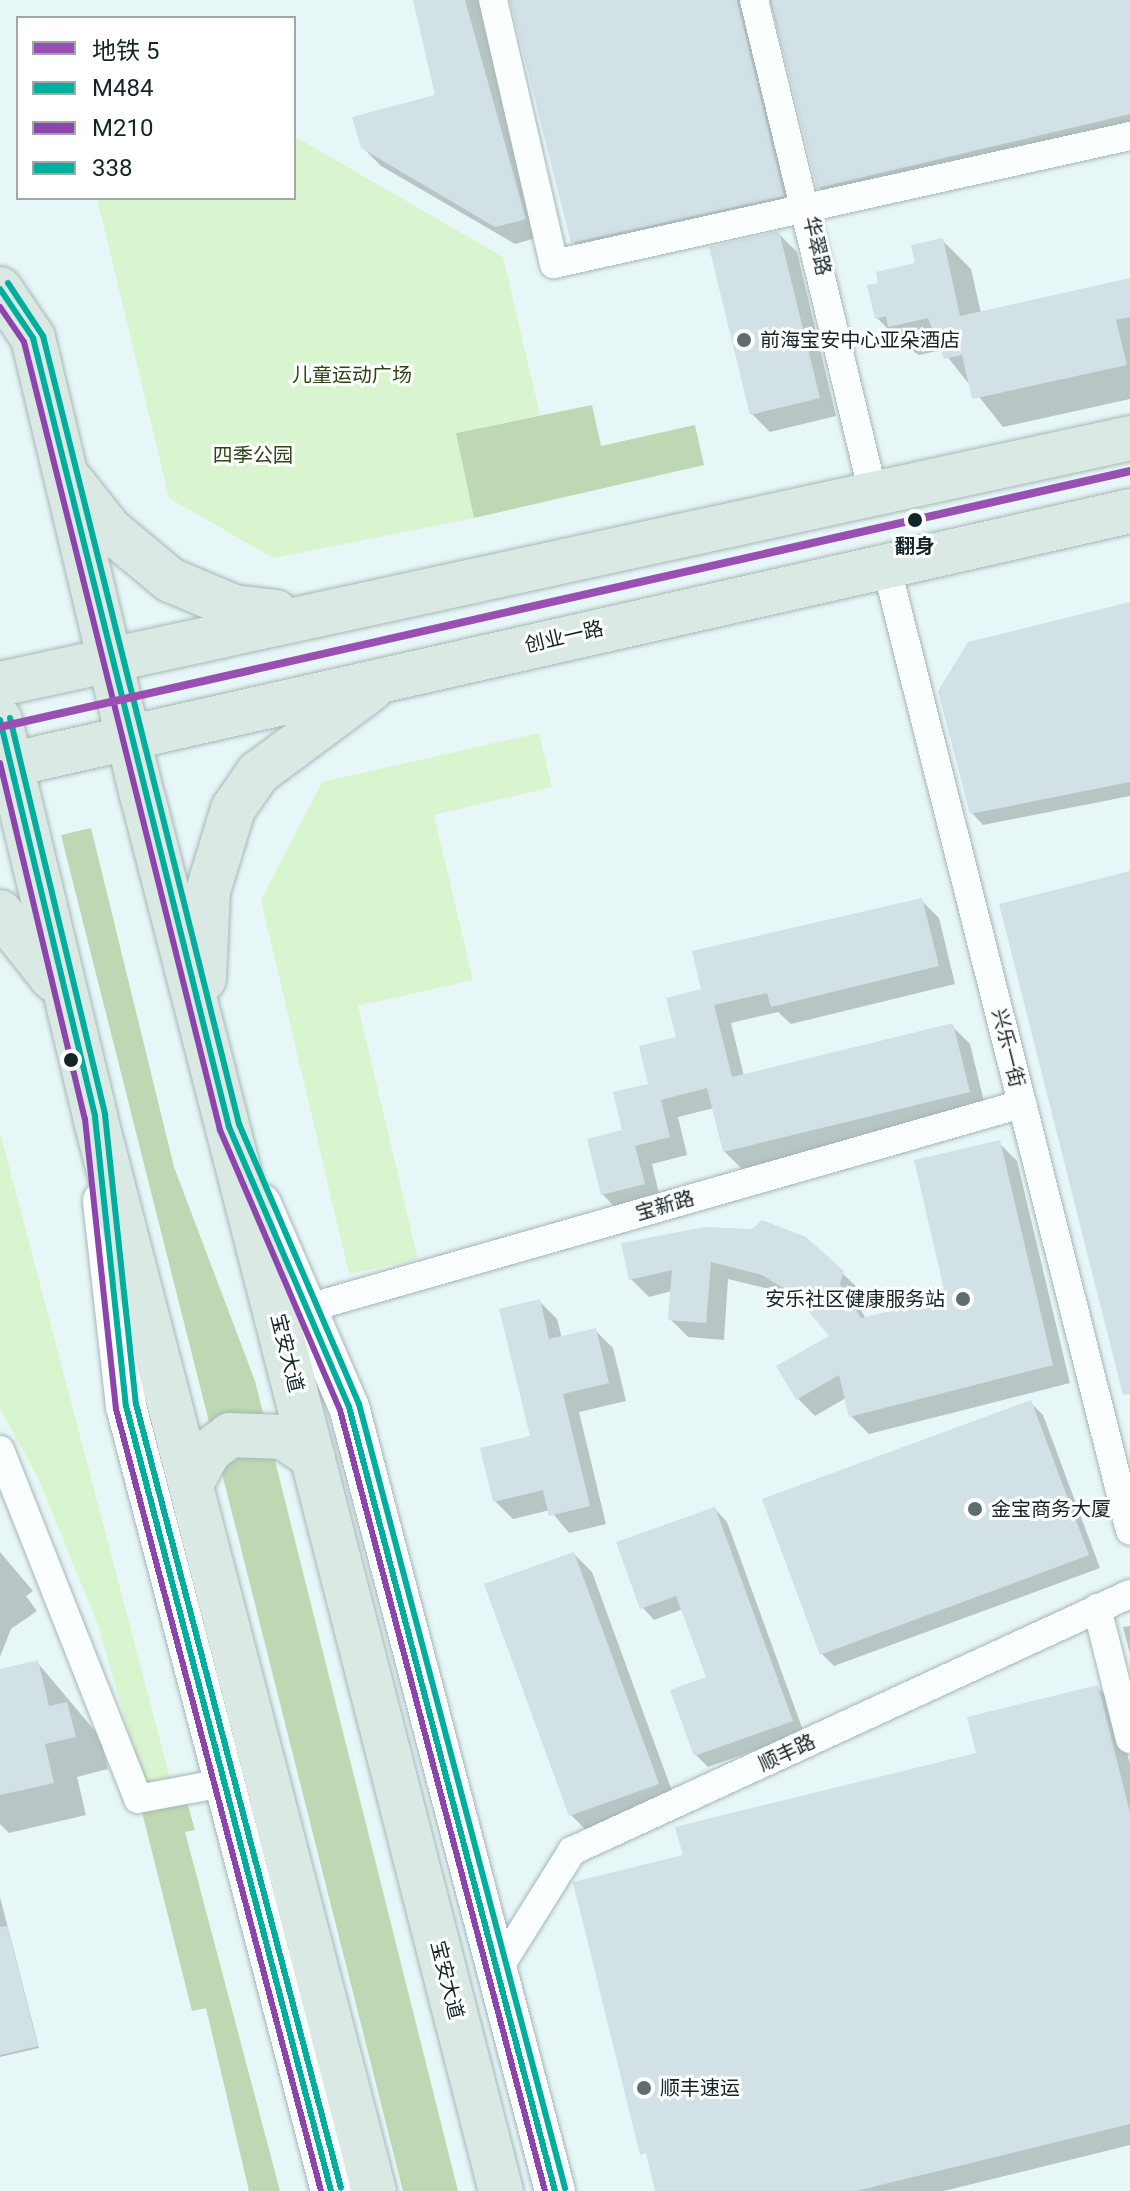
<!DOCTYPE html>
<meta charset="utf-8">
<style>
body{margin:0}
#map{position:relative;width:1130px;height:2191px;overflow:hidden;background:#e7f7f7;font-family:Roboto,"Noto Sans SC",sans-serif}
div>[style]{position:absolute}
.green>*{inset:0;background:#d9f5cf}
.forest>*{inset:0;background:#bdd8b2}
.shadow>*{inset:0;background:#0003}
.building>*{inset:0;background:#d1e1e6}
.roads{filter:drop-shadow(0 0 2px #a7b6b6) drop-shadow(0 0 2px #a7b6b6)}
.minor>*{height:28px;margin:-14px;padding:0 14px;transform-origin:14px;border-radius:14px;background:#fbfefe}
.secondary>*{height:40px;margin:-20px;padding:0 20px;transform-origin:20px;border-radius:20px;background:#fbfefe}
.primary>*{height:44px;margin:-22px;padding:0 22px;transform-origin:22px;border-radius:22px;background:#dbe9e5}
.bus-1>*{height:6px;margin:-3px;padding:0 3px;transform-origin:3px;border-radius:3px;background:#01ad9c}
.bus-2>*{height:6px;margin:-3px;padding:0 3px;transform-origin:3px;border-radius:3px;background:#8e44ad}
.bus-3>*{height:6px;margin:-3px;padding:0 3px;transform-origin:3px;border-radius:3px;background:#01ad9c}
.metro-1>*{height:8px;margin:-4px;padding:0 4px;transform-origin:4px;border-radius:4px;background:#9950b2}
.dots>*{width:22px;height:22px;translate:-50% -50%;box-sizing:border-box;border:4px solid #fff;border-radius:50%}
span{translate:-50% -50%;white-space:nowrap;text-align:center;line-height:1.15;-webkit-text-stroke:6px #fff;paint-order:stroke}
.street-label{font-size:20px;color:#132526}
.poi-label{font-size:20px;color:#132526}
.left{translate:0 -50%;text-align:left}
.right{translate:-100% -50%;text-align:right}
.park-label{font-size:20px;color:#2e4514}
.stop-label{font-size:20px;color:#132526;font-weight:700}
.legend{position:absolute;left:16px;top:16px;width:280px;height:184px;box-sizing:border-box;background:#fff;border:2px solid #a1a8a8;margin:0;padding:10px 14px;list-style:none;font-size:24px;color:#132526}
.legend li{display:flex;align-items:center;gap:16px;height:40px}
.legend b{width:40px;border:2px solid #a1a8a8}
</style>
<div id="map">
<div class="green">
<div style="clip-path:polygon(294px 136px,503px 257px,540px 415px,456px 433px,474px 518px,273px 558px,169px 498px,97px 198px,294px 198px)"></div>
<div style="clip-path:polygon(539px 733px,552px 787px,434px 815px,473px 980px,358px 1006px,418px 1259px,349px 1274px,261px 900px,322px 782px)"></div>
<div style="clip-path:polygon(0 1132px,171px 1782px,145px 1789px,98px 1625px,39px 1480px,0 1408px)"></div>
</div>
<div class="forest">
<div style="clip-path:polygon(592px 405px,601px 446px,695px 425px,704px 465px,474px 518px,456px 433px)"></div>
<div style="clip-path:polygon(91px 828px,174px 1167px,255px 1381px,458px 2191px,403px 2191px,61px 835px)"></div>
<div style="clip-path:polygon(186px 1799px,195px 1830px,185px 1832px,280px 2191px,249px 2191px,206px 2008px,192px 2011px,141px 1808px)"></div>
</div>
<div class="shadow">
<div style="clip-path:polygon(415px 0,479px 0,543px 236px,515px 244px,381px 166px,362px 147px,437px 96px)"></div>
<div style="clip-path:polygon(512px 0,768px 0,754px 22px,800px 213px,590px 259px,573px 242px)"></div>
<div style="clip-path:polygon(770px 0,1130px 0,1130px 134px,836px 205px,819px 187px)"></div>
<div style="clip-path:polygon(779px 234px,797px 252px,836px 416px,770px 432px,752px 414px)"></div>
<div style="clip-path:polygon(942px 240px,971px 269px,981px 313px,1130px 280px,1130px 399px,1003px 427px,942px 350px,919px 355px,906px 347px,877px 318px)"></div>
<div style="clip-path:polygon(1130px 604px,1130px 796px,983px 825px,972px 813px)"></div>
<div style="clip-path:polygon(921px 900px,939px 918px,955px 984px,791px 1024px,778px 1012px,731px 1023px,744px 1076px,952px 1026px,970px 1044px,986px 1110px,742px 1169px,724px 1151px,714px 1108px,678px 1117px,687px 1155px,652px 1164px,661px 1202px,620px 1212px,602px 1194px,625px 1132px,704px 991px)"></div>
<div style="clip-path:polygon(999px 1143px,1017px 1161px,1070px 1383px,869px 1434px,851px 1416px,846px 1398px,815px 1416px,797px 1398px,832px 1336px,809px 1309px,782px 1292px,728px 1279px,724px 1340px,688px 1337px,670px 1319px,672px 1291px,649px 1297px,631px 1279px,623px 1245px,842px 1273px,861px 1291px,857px 1303px,866px 1319px,949px 1300px)"></div>
<div style="clip-path:polygon(539px 1301px,557px 1319px,562px 1338px,595px 1330px,613px 1348px,626px 1401px,579px 1412px,606px 1524px,569px 1533px,550px 1510px,513px 1519px,495px 1501px,532px 1437px)"></div>
<div style="clip-path:polygon(1030px 1402px,1043px 1415px,1100px 1568px,834px 1666px,822px 1654px)"></div>
<div style="clip-path:polygon(715px 1509px,727px 1522px,804px 1733px,708px 1767px,696px 1755px,708px 1678px,683px 1609px,654px 1620px,642px 1607px)"></div>
<div style="clip-path:polygon(0 1552px,33px 1591px,26px 1596px,37px 1611px,11px 1629px,0 1657px)"></div>
<div style="clip-path:polygon(574px 1554px,592px 1572px,676px 1802px,589px 1833px,571px 1815px)"></div>
<div style="clip-path:polygon(1130px 1626px,1130px 1654px,1123px 1627px)"></div>
<div style="clip-path:polygon(37px 1662px,100px 1737px,108px 1769px,77px 1777px,86px 1815px,9px 1833px,0 1824px,0 1705px)"></div>
<div style="clip-path:polygon(1097px 1687px,1115px 1705px,1130px 1764px,1130px 2145px,944px 2191px,657px 2191px,574px 1886px,685px 1856px,979px 1754px)"></div>
<div style="clip-path:polygon(0 1897px,39px 2048px,0 2057px)"></div>
</div>
<div class="building">
<div style="clip-path:polygon(413px 0,465px 0,526px 219px,495px 227px,361px 148px,352px 117px,435px 95px)"></div>
<div style="clip-path:polygon(510px 0,737px 0,784px 196px,571px 243px)"></div>
<div style="clip-path:polygon(771px 0,1130px 0,1130px 114px,817px 188px)"></div>
<div style="clip-path:polygon(779px 231px,820px 398px,750px 415px,709px 247px)"></div>
<div style="clip-path:polygon(943px 238px,960px 316px,1130px 278px,1130px 317px,1116px 320px,1127px 365px,972px 399px,962px 355px,944px 359px,928px 318px,888px 327px,886px 316px,875px 319px,867px 285px,878px 283px,876px 272px,915px 263px,911px 245px)"></div>
<div style="clip-path:polygon(1130px 602px,1130px 782px,970px 814px,938px 691px,968px 642px)"></div>
<div style="clip-path:polygon(1130px 871px,1130px 1394px,1123px 1395px,999px 904px)"></div>
<div style="clip-path:polygon(922px 898px,939px 966px,771px 1007px,767px 993px,714px 1005px,732px 1077px,953px 1023px,970px 1092px,723px 1152px,707px 1088px,661px 1100px,670px 1137px,635px 1146px,645px 1184px,601px 1195px,587px 1139px,622px 1130px,613px 1092px,648px 1084px,639px 1046px,676px 1037px,666px 998px,701px 989px,692px 951px)"></div>
<div style="clip-path:polygon(1000px 1140px,1053px 1365px,849px 1417px,839px 1375px,796px 1400px,776px 1366px,829px 1336px,795px 1295px,762px 1275px,711px 1262px,706px 1323px,668px 1320px,672px 1270px,629px 1280px,621px 1243px,705px 1227px,752px 1229px,762px 1220px,806px 1237px,844px 1271px,840px 1284px,861px 1318px,946px 1298px,914px 1160px)"></div>
<div style="clip-path:polygon(540px 1299px,549px 1339px,596px 1328px,609px 1383px,563px 1394px,590px 1506px,549px 1516px,543px 1490px,493px 1502px,480px 1448px,530px 1436px,499px 1309px)"></div>
<div style="clip-path:polygon(1031px 1400px,1089px 1555px,820px 1655px,762px 1499px)"></div>
<div style="clip-path:polygon(715px 1507px,793px 1721px,694px 1756px,670px 1690px,706px 1677px,676px 1596px,640px 1609px,616px 1542px)"></div>
<div style="clip-path:polygon(574px 1552px,659px 1784px,569px 1816px,484px 1584px)"></div>
<div style="clip-path:polygon(38px 1660px,49px 1706px,67px 1702px,76px 1737px,45px 1744px,54px 1783px,0 1795px,0 1669px)"></div>
<div style="clip-path:polygon(1098px 1685px,1130px 1813px,1130px 2124px,856px 2191px,655px 2191px,646px 2153px,640px 2155px,573px 1882px,683px 1855px,675px 1827px,976px 1753px,967px 1717px)"></div>
<div style="clip-path:polygon(7px 1926px,38px 2046px,0 2055px,0 1927px)"></div>
</div>
<div class="roads">
<div class="minor">
<div style="left:493px;top:0;width:271px;rotate:77deg"></div>
<div style="left:554px;top:264px;width:590px;rotate:-12.53deg"></div>
<div style="left:754px;top:0;width:507px;rotate:76.43deg"></div>
<div style="left:886px;top:565px;width:996px;rotate:75.82deg"></div>
<div style="left:308px;top:1308px;width:743px;rotate:-15.95deg"></div>
<div style="left:0;top:1450px;width:375px;rotate:68.4deg"></div>
<div style="left:138px;top:1799px;width:86px;rotate:-10.7deg"></div>
<div style="left:1097px;top:1608px;width:135px;rotate:75.9deg"></div>
<div style="left:497px;top:1971px;width:142px;rotate:-58deg"></div>
<div style="left:572px;top:1851px;width:614px;rotate:-24.73deg"></div>
</div>
<div class="secondary">
<div style="left:103px;top:1201px;width:206px;rotate:83.6deg"></div>
<div style="left:126px;top:1406px;width:811px;rotate:75.36deg"></div>
<div style="left:261px;top:1204px;width:221px;rotate:66.6deg"></div>
<div style="left:349px;top:1407px;width:811px;rotate:75.28deg"></div>
</div>
<div class="primary">
<div style="left:0;top:289px;width:59px;rotate:56deg"></div>
<div style="left:33px;top:338px;width:473px;rotate:76.6deg"></div>
<div style="left:143px;top:798px;width:1438px;rotate:75.59deg"></div>
<div style="left:72px;top:482px;width:61px;rotate:51.6deg"></div>
<div style="left:110px;top:530px;width:78px;rotate:39.8deg"></div>
<div style="left:170px;top:580px;width:69px;rotate:22.9deg"></div>
<div style="left:234px;top:607px;width:42px;rotate:6.8deg"></div>
<div style="left:0;top:684px;width:1156px;rotate:-12.28deg"></div>
<div style="left:0;top:720px;width:408px;rotate:76.5deg"></div>
<div style="left:95px;top:1117px;width:1110px;rotate:75.44deg"></div>
<div style="left:0;top:767px;width:1159px;rotate:-12.76deg"></div>
<div style="left:0;top:912px;width:85px;rotate:51.7deg"></div>
<div style="left:204px;top:979px;width:88px;rotate:-87.4deg"></div>
<div style="left:208px;top:891px;width:86px;rotate:-73deg"></div>
<div style="left:233px;top:809px;width:44px;rotate:-55.2deg"></div>
<div style="left:258px;top:773px;width:141px;rotate:-36.6deg"></div>
<div style="left:192px;top:1482px;width:35px;rotate:-61deg"></div>
<div style="left:209px;top:1451px;width:26px;rotate:-37deg"></div>
<div style="left:230px;top:1435px;width:53px;rotate:2.2deg"></div>
<div style="left:283px;top:1437px;width:36px;rotate:34deg"></div>
</div>
</div>
<div class="bus-1">
<div style="left:0;top:289px;width:59px;rotate:56deg"></div>
<div style="left:33px;top:338px;width:813px;rotate:76.05deg"></div>
<div style="left:229px;top:1127px;width:305px;rotate:66.8deg"></div>
<div style="left:349px;top:1407px;width:811px;rotate:75.28deg"></div>
<div style="left:0;top:720px;width:408px;rotate:76.5deg"></div>
<div style="left:95px;top:1117px;width:291px;rotate:83.9deg"></div>
<div style="left:126px;top:1406px;width:811px;rotate:75.36deg"></div>
</div>
<div class="bus-2">
<div style="left:0;top:307px;width:42px;rotate:55.6deg"></div>
<div style="left:24px;top:342px;width:812px;rotate:76.03deg"></div>
<div style="left:220px;top:1130px;width:305px;rotate:66.8deg"></div>
<div style="left:340px;top:1410px;width:807px;rotate:75.29deg"></div>
<div style="left:0;top:763px;width:366px;rotate:76.6deg"></div>
<div style="left:85px;top:1119px;width:292px;rotate:83.9deg"></div>
<div style="left:116px;top:1409px;width:808px;rotate:75.31deg"></div>
</div>
<div class="bus-3">
<div style="left:8px;top:283px;width:64px;rotate:56.6deg"></div>
<div style="left:43px;top:336px;width:812px;rotate:76.03deg"></div>
<div style="left:239px;top:1124px;width:305px;rotate:66.8deg"></div>
<div style="left:359px;top:1404px;width:811px;rotate:75.28deg"></div>
<div style="left:10px;top:718px;width:408px;rotate:76.5deg"></div>
<div style="left:105px;top:1115px;width:291px;rotate:83.9deg"></div>
<div style="left:136px;top:1404px;width:810px;rotate:75.35deg"></div>
</div>
<div class="metro-1">
<div style="left:0;top:727px;width:1159px;rotate:-12.76deg"></div>
</div>
<div class="dots">
<div style="left:744px;top:340px;background:#5d6e6f"></div>
<div style="left:915px;top:520px;background:#132526"></div>
<div style="left:71px;top:1060px;background:#132526"></div>
<div style="left:963px;top:1299px;background:#5d6e6f"></div>
<div style="left:975px;top:1509px;background:#5d6e6f"></div>
<div style="left:644px;top:2088px;background:#5d6e6f"></div>
</div>
<div class="street-label">
<span style="left:817px;top:246px;rotate:77deg">华翠路</span>
<span style="left:564px;top:637px;rotate:-13deg">创业一路</span>
<span style="left:1008px;top:1048px;rotate:76deg">兴乐一街</span>
<span style="left:665px;top:1206px;rotate:-16deg">宝新路</span>
<span style="left:287px;top:1353px;rotate:76deg">宝安大道</span>
<span style="left:787px;top:1753px;rotate:-25deg">顺丰路</span>
<span style="left:447px;top:1980px;rotate:76deg">宝安大道</span>
</div>
<div class="poi-label">
<span class="left" style="left:760px;top:340px">前海宝安中心亚朵酒店</span>
<span class="right" style="left:945px;top:1299px">安乐社区健康服务站</span>
<span class="left" style="left:991px;top:1509px">金宝商务大厦</span>
<span class="left" style="left:660px;top:2088px">顺丰速运</span>
</div>
<div class="park-label">
<span style="left:352px;top:375px">儿童运动广场</span>
<span style="left:253px;top:455px">四季公园</span>
</div>
<div class="stop-label">
<span style="left:915px;top:546px">翻身</span>
</div>
<ul class="legend">
<li><b style="height:10px;background:#9950b2"></b>地铁 5</li>
<li><b style="height:10px;background:#01ad9c"></b>M484</li>
<li><b style="height:10px;background:#8e44ad"></b>M210</li>
<li><b style="height:10px;background:#01ad9c"></b>338</li>
</ul>
</div>
